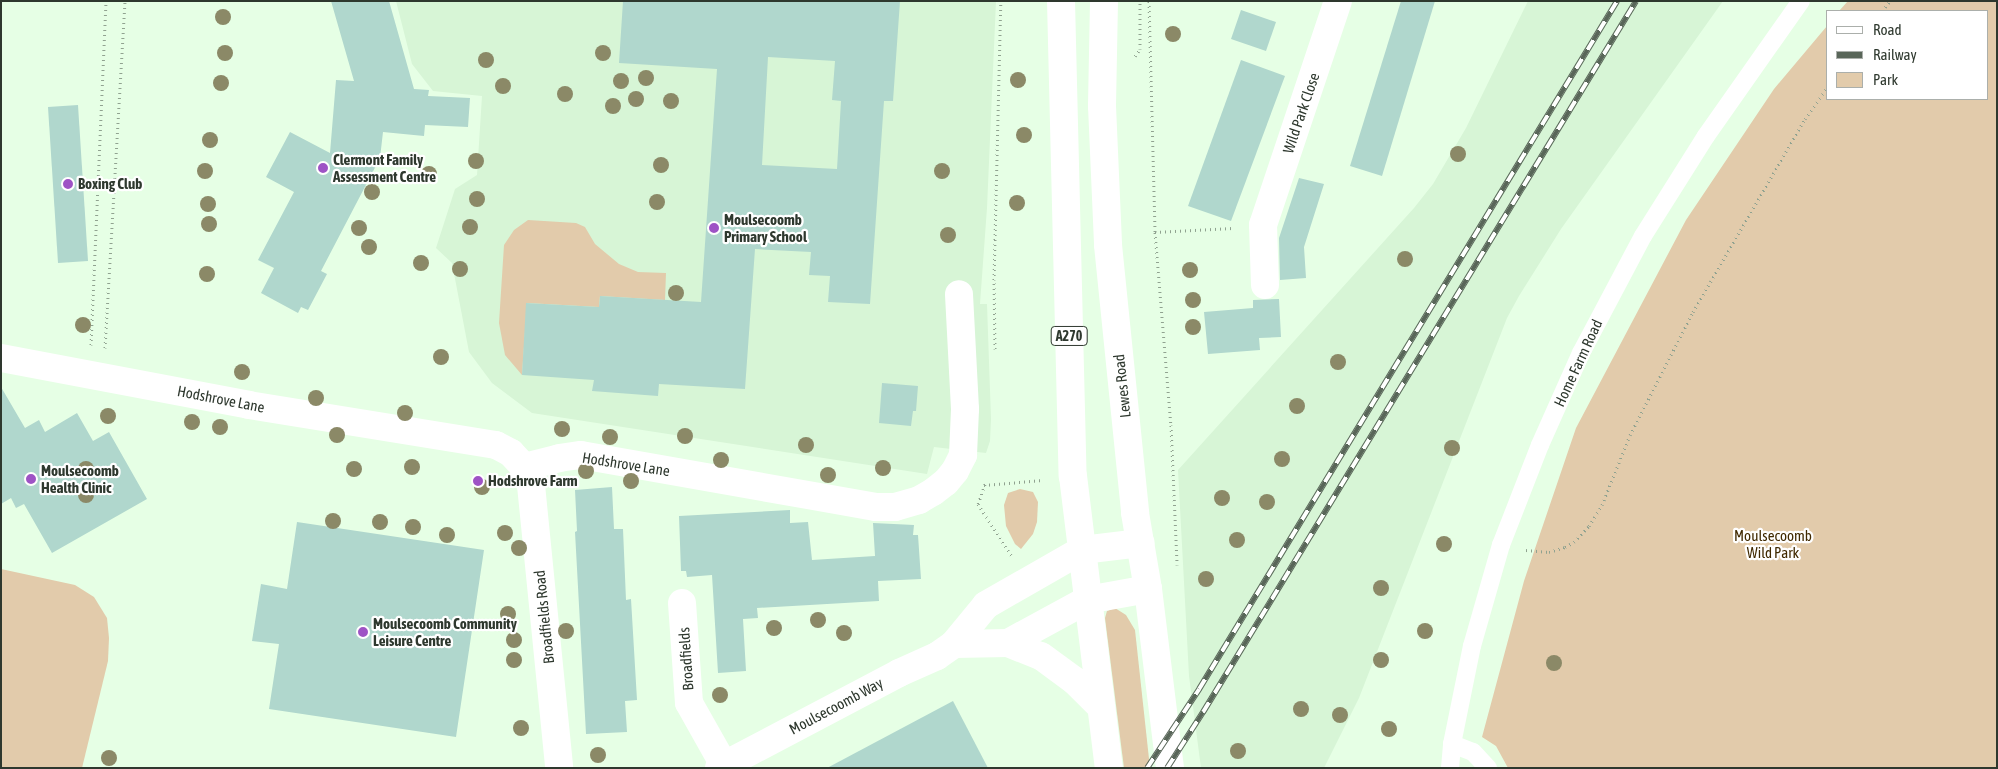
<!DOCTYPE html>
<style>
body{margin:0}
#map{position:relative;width:1998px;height:769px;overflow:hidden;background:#e6ffe5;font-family:"Asap Condensed",sans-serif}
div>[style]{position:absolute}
.built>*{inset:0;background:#d7f5d6}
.green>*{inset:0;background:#e2cbab}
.building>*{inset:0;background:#b0d7cd}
.path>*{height:3px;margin-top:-1.5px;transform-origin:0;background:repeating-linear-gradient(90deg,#90a290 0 1px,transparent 0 5px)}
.lane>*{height:18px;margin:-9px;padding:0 9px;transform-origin:9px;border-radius:9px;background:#fff}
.street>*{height:28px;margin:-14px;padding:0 14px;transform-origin:14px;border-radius:14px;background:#fff}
.secondary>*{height:28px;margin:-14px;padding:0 14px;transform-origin:14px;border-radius:14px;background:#fff}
.primary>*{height:28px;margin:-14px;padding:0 14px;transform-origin:14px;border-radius:14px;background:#fff}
.rail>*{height:5.5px;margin-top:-2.75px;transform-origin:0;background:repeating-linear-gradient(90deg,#fff 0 11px,#596659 0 22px);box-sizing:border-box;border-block:1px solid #596659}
.trees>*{width:16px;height:16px;margin:-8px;border-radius:50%;background:#8b8967}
.dots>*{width:14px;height:14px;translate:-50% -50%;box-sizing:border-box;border:2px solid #fff;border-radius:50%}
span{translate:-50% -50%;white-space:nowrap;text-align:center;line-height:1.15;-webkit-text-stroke:4.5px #fff;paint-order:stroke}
.shield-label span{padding:1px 4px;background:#fff;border:1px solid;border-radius:4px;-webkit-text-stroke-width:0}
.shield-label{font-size:14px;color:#2e382e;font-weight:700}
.street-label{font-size:15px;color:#2e382e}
.poi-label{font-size:15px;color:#2e382e;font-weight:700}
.left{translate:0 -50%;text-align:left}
.park-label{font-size:15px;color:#402900}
.frame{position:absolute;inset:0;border:2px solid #2e382e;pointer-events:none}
.legend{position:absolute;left:1826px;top:10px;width:162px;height:90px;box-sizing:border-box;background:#fff;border:1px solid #abafab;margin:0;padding:6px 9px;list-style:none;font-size:15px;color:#2e382e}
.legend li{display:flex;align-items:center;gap:10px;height:25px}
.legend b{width:25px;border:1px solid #abafab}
</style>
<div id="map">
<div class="built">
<div style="clip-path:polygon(396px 1px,996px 1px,987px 208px,980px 304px,987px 304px,991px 419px,990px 441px,986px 453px,934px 447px,927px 474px,532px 413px,492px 383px,469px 352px,452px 263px,436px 248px,455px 189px,477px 175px,482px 96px,433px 91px,412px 64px)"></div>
<div style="clip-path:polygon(1528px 1px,1723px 1px,1561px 229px,1519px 296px,1507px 318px,1359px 698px,1324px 768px,1201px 768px,1189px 676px,1178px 470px,1414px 208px,1433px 184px,1466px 128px)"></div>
</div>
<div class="green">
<div style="clip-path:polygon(1848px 1px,1997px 1px,1997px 768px,1508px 768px,1496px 746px,1482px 737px,1524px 581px,1576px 428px,1686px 220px,1774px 89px,1827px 26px,1827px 99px,1987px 99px,1987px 11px,1839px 11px)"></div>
<div style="clip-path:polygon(528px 220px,576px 223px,585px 227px,595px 244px,619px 264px,638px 272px,666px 273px,665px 300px,600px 296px,599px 307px,527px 303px,522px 375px,505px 355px,499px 323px,504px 245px,514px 230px)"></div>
<div style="clip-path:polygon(1020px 489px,1033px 492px,1038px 502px,1037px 522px,1033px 534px,1021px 549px,1015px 544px,1006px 526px,1004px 505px,1008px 493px)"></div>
<div style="clip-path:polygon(1px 569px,75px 585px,94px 597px,107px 618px,109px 638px,108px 661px,82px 768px,1px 768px)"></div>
<div style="clip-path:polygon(1115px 608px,1126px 615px,1135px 630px,1150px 768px,1124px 768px,1105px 618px,1107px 611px)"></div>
</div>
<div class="building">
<div style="clip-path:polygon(331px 1px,389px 1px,414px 89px,429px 90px,428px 96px,470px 98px,468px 127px,425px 125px,424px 136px,383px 132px,380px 158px,321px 271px,327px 274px,308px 310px,301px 307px,298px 313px,261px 293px,274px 268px,258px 260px,294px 192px,266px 177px,290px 132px,330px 153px,336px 80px,354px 81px)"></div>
<div style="clip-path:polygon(evenodd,623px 1px,900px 1px,893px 101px,884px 101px,870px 304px,828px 302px,830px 276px,809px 275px,811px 252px,755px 249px,745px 389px,659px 384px,658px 396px,592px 391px,594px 380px,522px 375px,526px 303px,599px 307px,600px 296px,701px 302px,717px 69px,619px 63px,623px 1px,768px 57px,835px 61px,832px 100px,841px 101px,837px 169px,762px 165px,768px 57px)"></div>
<div style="clip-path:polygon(1401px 1px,1435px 1px,1382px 176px,1350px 166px)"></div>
<div style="clip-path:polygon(1241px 10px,1276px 22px,1266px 51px,1231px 39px)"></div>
<div style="clip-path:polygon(1241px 60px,1285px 76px,1231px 221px,1188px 206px)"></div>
<div style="clip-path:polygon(78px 105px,88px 261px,58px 263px,48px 107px)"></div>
<div style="clip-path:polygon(1299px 178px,1324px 184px,1304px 247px,1306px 278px,1280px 280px,1279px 238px)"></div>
<div style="clip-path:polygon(1279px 299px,1281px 337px,1259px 338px,1260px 350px,1208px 354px,1204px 312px,1253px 308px,1253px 300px)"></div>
<div style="clip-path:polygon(882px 383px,918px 386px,916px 411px,913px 411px,911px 426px,879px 423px)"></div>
<div style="clip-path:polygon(1px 387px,25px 428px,39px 420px,45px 432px,77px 413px,93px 441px,109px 432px,147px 499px,52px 553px,24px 504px,16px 508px,11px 498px,1px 504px)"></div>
<div style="clip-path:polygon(612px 487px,614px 529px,623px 529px,626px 600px,631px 599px,637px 700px,625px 701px,627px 732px,586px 734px,575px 532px,577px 531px,575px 490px)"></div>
<div style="clip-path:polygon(790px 510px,790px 523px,808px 522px,812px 560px,875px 556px,873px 523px,914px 525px,913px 535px,918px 535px,921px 579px,878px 581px,879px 601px,757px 608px,758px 618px,743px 619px,746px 671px,718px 673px,712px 575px,687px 577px,686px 571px,681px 571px,679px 516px)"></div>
<div style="clip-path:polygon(297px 522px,484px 550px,456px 737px,269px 709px,279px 644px,252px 641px,261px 584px,287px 589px)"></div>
<div style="clip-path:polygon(953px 701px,988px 768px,827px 768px)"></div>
</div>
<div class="path">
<div style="left:1149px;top:1px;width:231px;rotate:88.5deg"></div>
<div style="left:1155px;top:232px;width:194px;rotate:85.3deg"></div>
<div style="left:1171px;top:425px;width:140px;rotate:87.5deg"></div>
<div style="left:1882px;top:11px;width:13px;rotate:-51deg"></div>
<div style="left:1135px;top:56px;width:9px;rotate:-54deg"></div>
<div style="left:1140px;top:49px;width:48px;rotate:-90deg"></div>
<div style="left:1155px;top:232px;width:78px;rotate:-2.9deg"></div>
<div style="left:91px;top:345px;width:344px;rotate:-87.5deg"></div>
<div style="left:105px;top:348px;width:348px;rotate:-86.7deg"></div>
<div style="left:995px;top:349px;width:69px;rotate:-90.8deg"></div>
<div style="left:994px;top:280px;width:279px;rotate:-88.6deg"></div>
<div style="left:985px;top:484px;width:21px;rotate:109deg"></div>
<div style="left:978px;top:504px;width:61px;rotate:57.1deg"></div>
<div style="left:984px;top:485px;width:59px;rotate:-4.8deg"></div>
<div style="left:1526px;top:550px;width:23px;rotate:5deg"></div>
<div style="left:1549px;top:552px;width:17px;rotate:-17deg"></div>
<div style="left:1565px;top:547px;width:10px;rotate:-29deg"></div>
<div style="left:1574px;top:542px;width:22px;rotate:-47deg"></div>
<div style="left:1589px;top:526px;width:25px;rotate:-58deg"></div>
<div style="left:1602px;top:505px;width:75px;rotate:-68.2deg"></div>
<div style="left:1630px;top:435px;width:138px;rotate:-62.9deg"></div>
<div style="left:1693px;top:312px;width:223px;rotate:-59.9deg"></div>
<div style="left:1805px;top:119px;width:39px;rotate:-55deg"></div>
</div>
<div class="lane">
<div style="left:1452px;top:744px;width:22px;rotate:21deg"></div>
<div style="left:1473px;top:752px;width:22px;rotate:47deg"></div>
<div style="left:1450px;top:768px;width:24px;rotate:-85deg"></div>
<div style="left:1452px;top:744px;width:100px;rotate:-78.5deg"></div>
<div style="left:1472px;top:646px;width:105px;rotate:-74deg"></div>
<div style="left:1501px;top:545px;width:107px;rotate:-68.7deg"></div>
<div style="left:1540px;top:445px;width:101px;rotate:-66deg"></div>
<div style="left:1581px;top:353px;width:132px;rotate:-62.1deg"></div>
<div style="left:1643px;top:236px;width:118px;rotate:-57.8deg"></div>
<div style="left:1706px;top:136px;width:165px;rotate:-54.9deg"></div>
</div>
<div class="street">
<div style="left:1265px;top:285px;width:60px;rotate:-91.9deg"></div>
<div style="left:1263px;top:225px;width:236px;rotate:-71.5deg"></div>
<div style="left:1px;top:358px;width:252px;rotate:10.7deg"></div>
<div style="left:249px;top:405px;width:250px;rotate:9.2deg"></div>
<div style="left:496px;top:445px;width:17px;rotate:28deg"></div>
<div style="left:511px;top:453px;width:19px;rotate:47deg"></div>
<div style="left:524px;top:467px;width:19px;rotate:69deg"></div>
<div style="left:531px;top:485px;width:284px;rotate:84.3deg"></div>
<div style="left:524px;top:467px;width:36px;rotate:-14deg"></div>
<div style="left:559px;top:458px;width:22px;rotate:-8deg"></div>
<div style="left:581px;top:455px;width:300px;rotate:10deg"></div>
<div style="left:876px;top:507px;width:19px"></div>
<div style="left:895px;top:507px;width:25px;rotate:-16deg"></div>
<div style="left:919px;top:500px;width:16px;rotate:-30deg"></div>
<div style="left:933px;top:492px;width:16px;rotate:-38deg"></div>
<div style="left:946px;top:482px;width:14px;rotate:-51deg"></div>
<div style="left:955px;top:471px;width:18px;rotate:-63deg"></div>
<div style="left:963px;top:455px;width:46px;rotate:-87.5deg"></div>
<div style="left:965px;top:409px;width:115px;rotate:-93deg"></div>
<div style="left:682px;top:603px;width:100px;rotate:86deg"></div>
<div style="left:689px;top:703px;width:71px;rotate:60.6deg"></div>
</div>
<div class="secondary">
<div style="left:1008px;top:643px;width:35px;rotate:22deg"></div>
<div style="left:1041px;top:656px;width:42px;rotate:36.3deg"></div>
<div style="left:1075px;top:681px;width:37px;rotate:45deg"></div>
<div style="left:954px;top:644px;width:54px;rotate:-1.1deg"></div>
<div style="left:1008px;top:643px;width:90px;rotate:-28.6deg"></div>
<div style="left:1087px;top:600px;width:62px;rotate:-10.2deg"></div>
<div style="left:719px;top:768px;width:204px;rotate:-27.8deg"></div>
<div style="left:899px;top:673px;width:42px;rotate:-24.1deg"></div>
<div style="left:937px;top:656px;width:21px;rotate:-35deg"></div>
<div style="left:954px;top:644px;width:50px;rotate:-50.6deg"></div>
<div style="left:986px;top:605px;width:111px;rotate:-29.8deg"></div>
<div style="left:1082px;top:550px;width:59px;rotate:-6.8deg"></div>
</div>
<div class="primary">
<div style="left:1061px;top:1px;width:475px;rotate:88.6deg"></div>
<div style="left:1073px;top:476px;width:294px;rotate:83deg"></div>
<div style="left:1104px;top:1px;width:105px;rotate:91.1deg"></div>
<div style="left:1102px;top:106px;width:139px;rotate:87.5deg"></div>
<div style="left:1108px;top:245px;width:269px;rotate:84.2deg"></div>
<div style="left:1135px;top:513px;width:77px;rotate:80.3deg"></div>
<div style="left:1148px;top:589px;width:180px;rotate:83deg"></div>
</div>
<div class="rail">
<div style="left:1147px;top:768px;width:95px;rotate:-56.6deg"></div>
<div style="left:1199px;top:689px;width:805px;rotate:-58.72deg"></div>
<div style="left:1167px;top:768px;width:67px;rotate:-57.3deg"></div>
<div style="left:1203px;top:712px;width:832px;rotate:-58.66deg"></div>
</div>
<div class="trees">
<div style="left:223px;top:17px"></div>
<div style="left:1173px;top:34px"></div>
<div style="left:225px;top:53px"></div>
<div style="left:603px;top:53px"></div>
<div style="left:486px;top:60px"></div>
<div style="left:646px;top:78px"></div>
<div style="left:1018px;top:80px"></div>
<div style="left:621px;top:81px"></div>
<div style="left:221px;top:83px"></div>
<div style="left:503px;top:86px"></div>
<div style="left:565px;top:94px"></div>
<div style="left:636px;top:99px"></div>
<div style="left:671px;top:101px"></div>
<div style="left:613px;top:106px"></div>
<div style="left:1024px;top:135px"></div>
<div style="left:210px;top:140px"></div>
<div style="left:1458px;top:154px"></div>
<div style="left:476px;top:161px"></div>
<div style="left:661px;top:165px"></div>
<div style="left:205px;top:171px"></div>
<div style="left:942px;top:171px"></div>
<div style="left:429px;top:174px"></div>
<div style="left:372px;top:192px"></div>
<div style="left:477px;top:199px"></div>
<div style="left:657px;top:202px"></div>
<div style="left:1017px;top:203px"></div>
<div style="left:208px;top:204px"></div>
<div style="left:209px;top:224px"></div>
<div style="left:470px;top:227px"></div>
<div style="left:359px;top:228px"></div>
<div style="left:948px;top:235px"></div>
<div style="left:369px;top:247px"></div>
<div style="left:1405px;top:259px"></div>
<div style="left:421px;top:263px"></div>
<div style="left:460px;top:269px"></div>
<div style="left:1190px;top:270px"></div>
<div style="left:207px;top:274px"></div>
<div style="left:676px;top:293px"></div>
<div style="left:1193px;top:300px"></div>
<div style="left:83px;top:325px"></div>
<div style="left:1193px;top:327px"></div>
<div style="left:441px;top:357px"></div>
<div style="left:1338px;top:362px"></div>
<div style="left:242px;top:372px"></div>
<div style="left:316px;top:398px"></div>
<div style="left:1297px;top:406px"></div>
<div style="left:405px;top:413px"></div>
<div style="left:108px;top:416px"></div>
<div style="left:192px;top:422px"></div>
<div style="left:220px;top:427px"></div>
<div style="left:562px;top:429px"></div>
<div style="left:337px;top:435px"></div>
<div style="left:685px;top:436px"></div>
<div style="left:610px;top:437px"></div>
<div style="left:806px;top:445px"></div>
<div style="left:1452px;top:448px"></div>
<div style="left:1282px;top:459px"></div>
<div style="left:721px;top:460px"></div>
<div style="left:412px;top:467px"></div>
<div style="left:883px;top:468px"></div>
<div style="left:86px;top:469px"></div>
<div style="left:354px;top:469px"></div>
<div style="left:586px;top:471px"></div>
<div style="left:828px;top:475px"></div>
<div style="left:631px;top:481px"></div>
<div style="left:482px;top:487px"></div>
<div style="left:86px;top:495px"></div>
<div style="left:1222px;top:498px"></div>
<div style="left:1267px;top:502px"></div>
<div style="left:333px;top:521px"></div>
<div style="left:380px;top:522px"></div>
<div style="left:413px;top:527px"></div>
<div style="left:505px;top:533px"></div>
<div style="left:447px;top:535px"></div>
<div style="left:1237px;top:540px"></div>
<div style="left:1444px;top:544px"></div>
<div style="left:519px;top:548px"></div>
<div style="left:1206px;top:579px"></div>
<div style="left:1381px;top:588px"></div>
<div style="left:508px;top:614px"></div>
<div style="left:818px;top:620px"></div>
<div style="left:774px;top:628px"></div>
<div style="left:566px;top:631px"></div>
<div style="left:1425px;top:631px"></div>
<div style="left:844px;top:633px"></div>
<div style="left:514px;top:640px"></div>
<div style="left:514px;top:660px"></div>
<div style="left:1381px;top:660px"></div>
<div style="left:1554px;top:663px"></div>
<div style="left:720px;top:695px"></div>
<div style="left:1301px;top:709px"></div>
<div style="left:1340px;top:715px"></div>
<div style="left:521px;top:728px"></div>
<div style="left:1389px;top:729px"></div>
<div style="left:1238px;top:751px"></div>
<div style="left:598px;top:755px"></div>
<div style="left:109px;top:758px"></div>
</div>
<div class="dots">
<div style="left:323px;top:168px;background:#9e53c5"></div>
<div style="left:68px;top:184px;background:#9e53c5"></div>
<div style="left:714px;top:228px;background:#9e53c5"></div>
<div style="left:31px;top:479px;background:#9e53c5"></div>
<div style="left:478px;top:481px;background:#9e53c5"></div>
<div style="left:363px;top:632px;background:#9e53c5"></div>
</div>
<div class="shield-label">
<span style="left:1069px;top:336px">A270</span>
</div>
<div class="street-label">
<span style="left:1301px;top:113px;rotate:-71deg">Wild Park Close</span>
<span style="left:1578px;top:363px;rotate:-65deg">Home Farm Road</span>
<span style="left:1122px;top:386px;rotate:-96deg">Lewes Road</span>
<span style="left:221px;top:399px;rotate:11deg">Hodshrove Lane</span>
<span style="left:626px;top:464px;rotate:9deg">Hodshrove Lane</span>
<span style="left:544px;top:617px;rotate:-96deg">Broadfields Road</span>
<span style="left:686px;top:659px;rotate:-94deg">Broadfields</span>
<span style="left:836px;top:706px;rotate:-28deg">Moulsecoomb Way</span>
</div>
<div class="poi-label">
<span class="left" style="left:333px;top:168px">Clermont Family<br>Assessment Centre</span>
<span class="left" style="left:78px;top:184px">Boxing Club</span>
<span class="left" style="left:724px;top:228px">Moulsecoomb<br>Primary School</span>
<span class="left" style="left:41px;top:479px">Moulsecoomb<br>Health Clinic</span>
<span class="left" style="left:488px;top:481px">Hodshrove Farm</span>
<span class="left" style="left:373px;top:632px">Moulsecoomb Community<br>Leisure Centre</span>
</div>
<div class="park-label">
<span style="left:1773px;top:544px">Moulsecoomb<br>Wild Park</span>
</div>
<div class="frame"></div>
<ul class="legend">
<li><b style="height:6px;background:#fff"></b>Road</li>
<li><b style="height:6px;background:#596659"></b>Railway</li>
<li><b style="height:14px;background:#e2cbab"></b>Park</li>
</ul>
</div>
